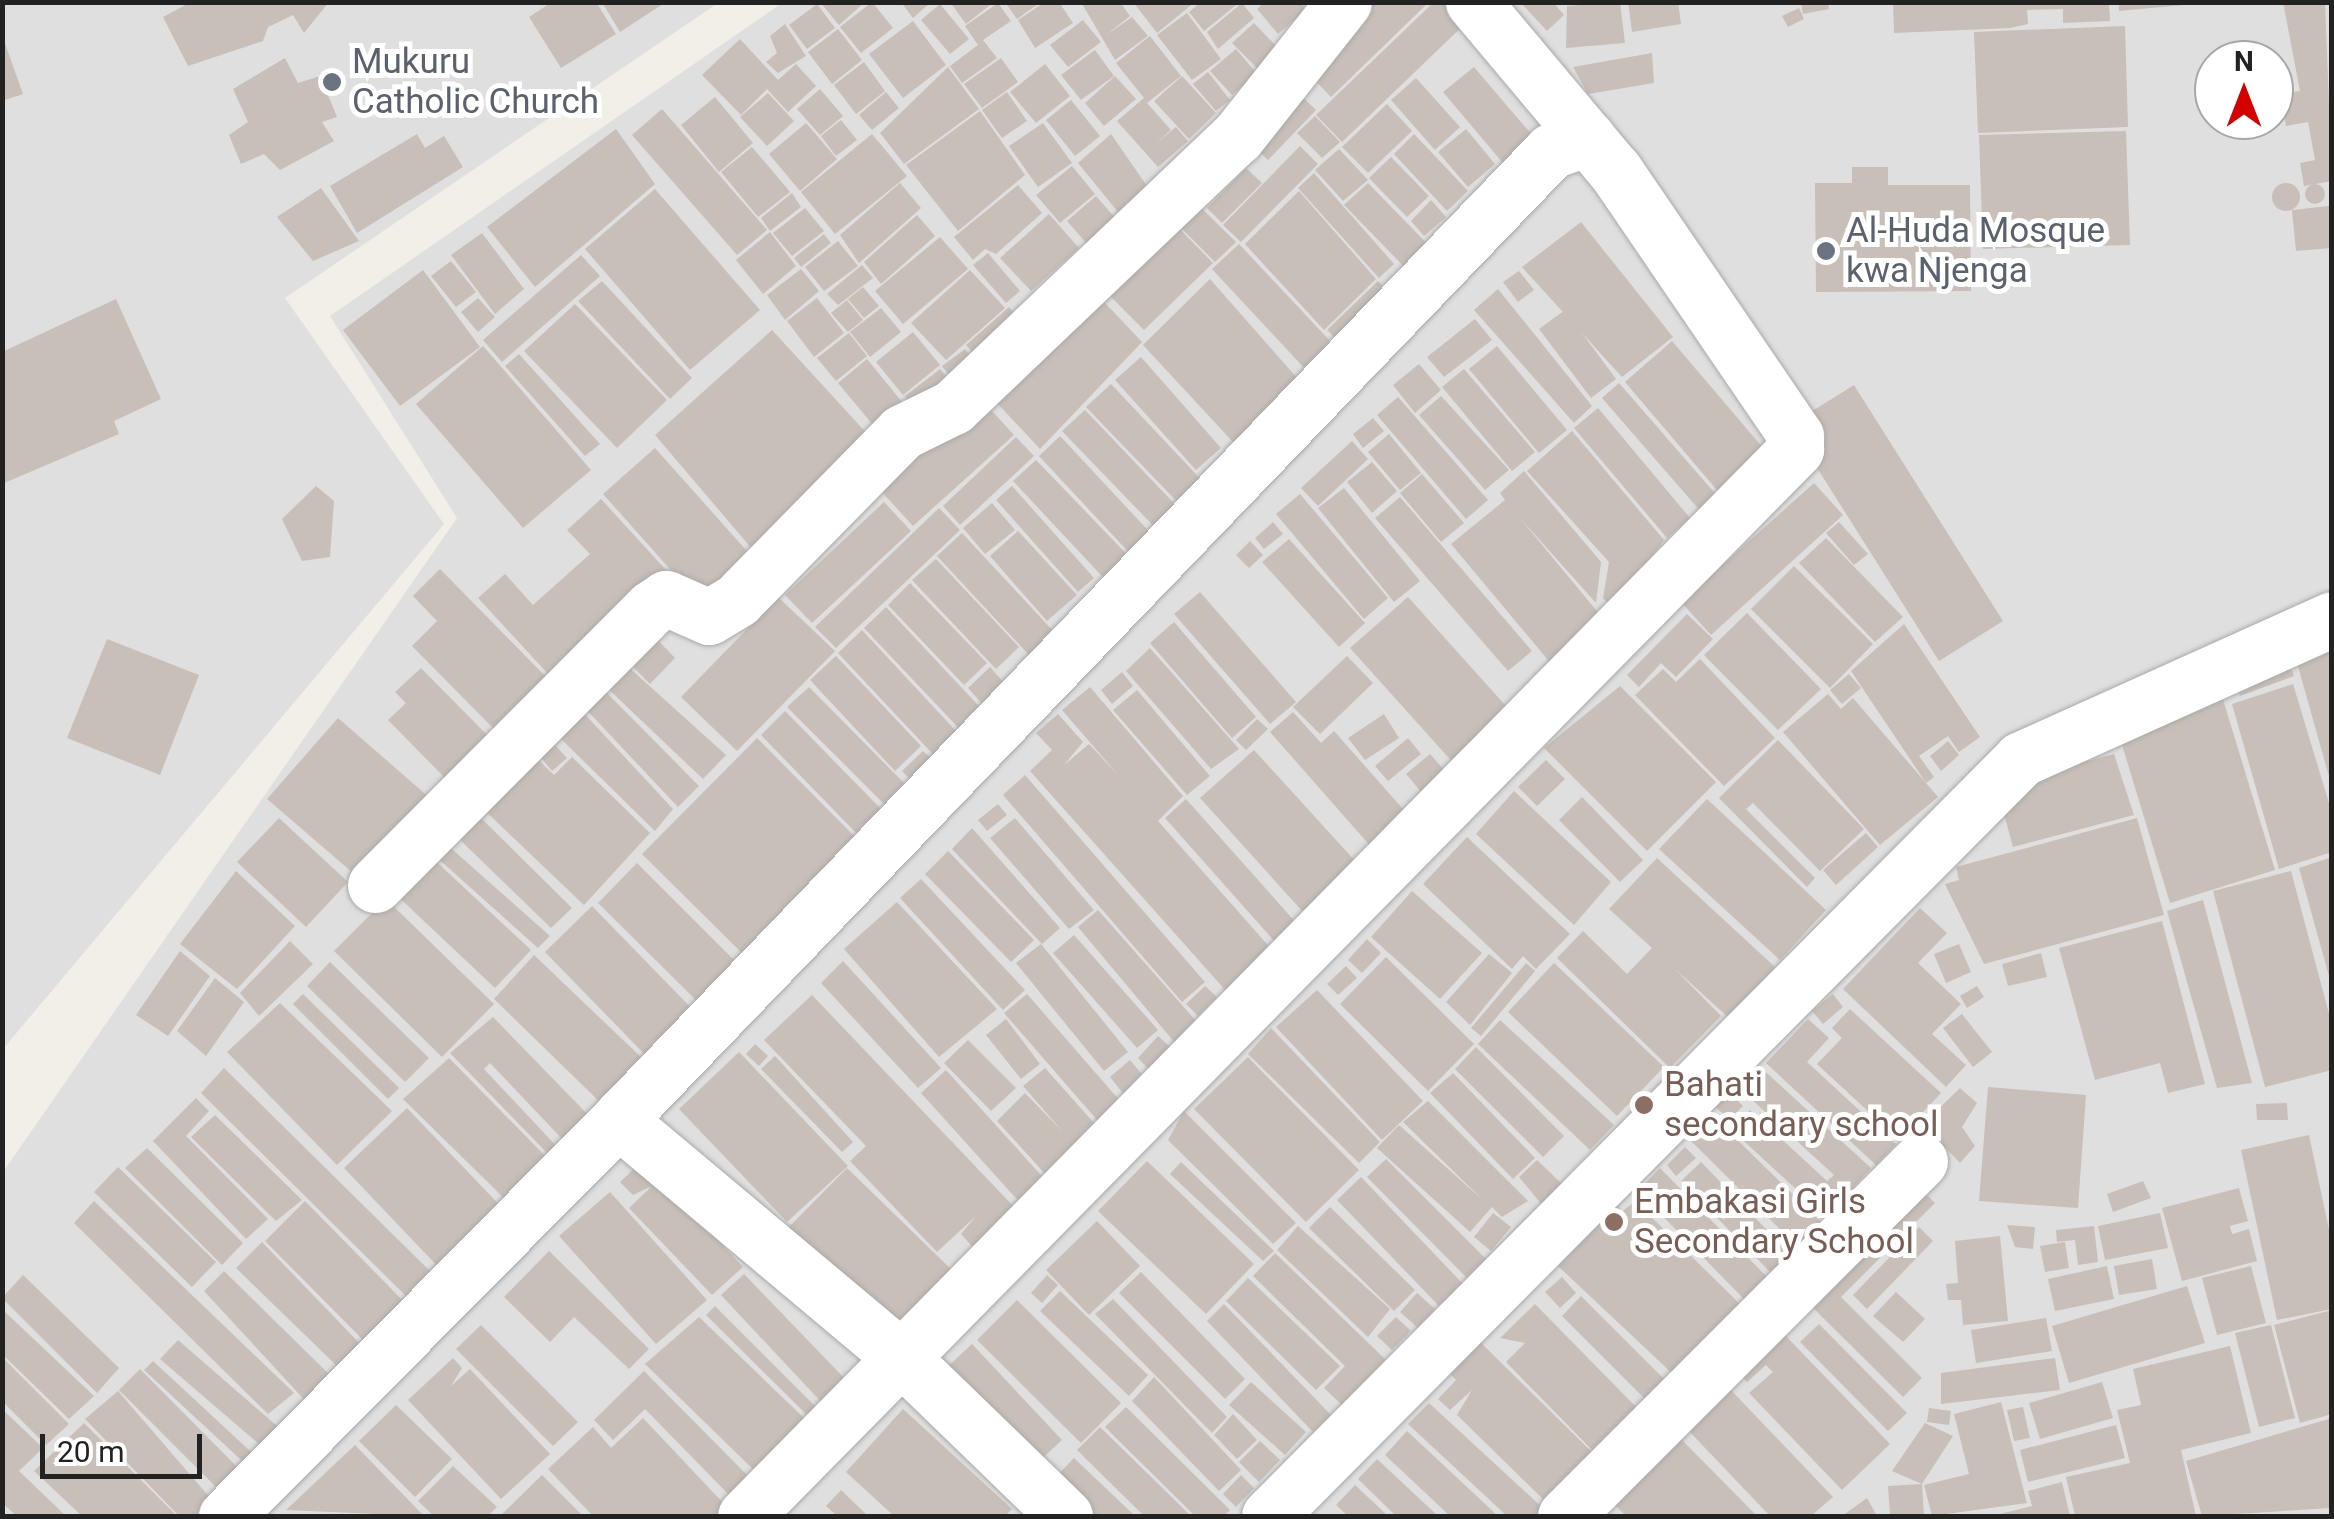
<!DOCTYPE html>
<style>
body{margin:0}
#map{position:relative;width:2334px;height:1519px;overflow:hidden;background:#f2efe9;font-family:Roboto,sans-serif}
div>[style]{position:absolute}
.residential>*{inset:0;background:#e0dfdf}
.building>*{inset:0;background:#c7bfb8}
.round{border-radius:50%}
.roads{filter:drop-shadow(0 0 2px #a9a9a9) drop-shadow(0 0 2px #a9a9a9)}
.minor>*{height:55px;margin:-27.5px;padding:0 27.5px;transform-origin:27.5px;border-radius:27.5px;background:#fff}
.dots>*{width:28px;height:28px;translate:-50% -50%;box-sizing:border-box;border:5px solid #fff;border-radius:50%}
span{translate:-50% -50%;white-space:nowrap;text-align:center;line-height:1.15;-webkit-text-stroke:10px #fff;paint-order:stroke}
.worship-label{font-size:35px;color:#5b616d}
.left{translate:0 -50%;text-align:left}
.education-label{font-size:35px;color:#785e54}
.frame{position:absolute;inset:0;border:5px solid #222;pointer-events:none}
.north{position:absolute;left:2194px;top:40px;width:100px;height:100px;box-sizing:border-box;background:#fff;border:2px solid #a7a7a7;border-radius:50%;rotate:0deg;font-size:28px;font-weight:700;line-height:40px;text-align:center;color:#222}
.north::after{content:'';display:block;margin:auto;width:35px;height:45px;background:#d40000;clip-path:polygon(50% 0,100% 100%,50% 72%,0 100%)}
.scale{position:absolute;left:40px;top:1434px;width:162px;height:45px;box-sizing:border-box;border:5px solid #222;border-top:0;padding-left:12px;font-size:30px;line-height:35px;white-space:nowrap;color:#222;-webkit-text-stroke:8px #fff;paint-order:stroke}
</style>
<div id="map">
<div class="residential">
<div style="clip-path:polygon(3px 3px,718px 3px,285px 298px,444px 524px,3px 1049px)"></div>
<div style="clip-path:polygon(evenodd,782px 3px,2331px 3px,2331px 1516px,3px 1516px,3px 1172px,457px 518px,330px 316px,782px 3px,2214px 60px,2274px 60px,2274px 120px,2214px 120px,2214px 60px)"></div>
</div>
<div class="building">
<div style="clip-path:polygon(191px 2px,329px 2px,304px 33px,293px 15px,268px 27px,263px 41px,188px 66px,163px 17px)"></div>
<div style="clip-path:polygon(552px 2px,596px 2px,616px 34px,561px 68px,529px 17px)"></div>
<div style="clip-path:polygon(602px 2px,666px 2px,620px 32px)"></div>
<div style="clip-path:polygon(820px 2px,865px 2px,839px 25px)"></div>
<div style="clip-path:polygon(872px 2px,893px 28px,861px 53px,840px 27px)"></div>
<div style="clip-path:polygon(901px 2px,931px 2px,913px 18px)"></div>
<div style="clip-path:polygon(950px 2px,994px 2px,966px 24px)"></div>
<div style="clip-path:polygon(1005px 2px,1041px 2px,1017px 19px)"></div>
<div style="clip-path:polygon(1045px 2px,1059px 2px,1073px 23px,1035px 48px,1018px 20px)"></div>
<div style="clip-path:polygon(1081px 2px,1120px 2px,1130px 16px,1105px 36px,1132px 17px,1148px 36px,1115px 60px)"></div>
<div style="clip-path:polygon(1133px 2px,1195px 2px,1157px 33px)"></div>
<div style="clip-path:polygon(1201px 2px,1240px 2px,1204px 31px,1189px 12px)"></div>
<div style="clip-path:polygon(1265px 2px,1300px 2px,1306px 10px,1278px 34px,1257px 9px)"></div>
<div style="clip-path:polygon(1364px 2px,1429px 2px,1331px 97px,1302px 67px)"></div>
<div style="clip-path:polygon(1434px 2px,1455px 2px,1470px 19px,1342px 142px,1316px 115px)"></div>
<div style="clip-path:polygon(1520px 2px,1553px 2px,1564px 15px,1547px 31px)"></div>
<div style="clip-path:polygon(1620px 2px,1625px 43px,1566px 48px,1567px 6px)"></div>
<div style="clip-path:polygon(1628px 2px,1678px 2px,1681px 24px,1632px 32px)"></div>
<div style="clip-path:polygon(1801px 2px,1828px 2px,1829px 9px,1803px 14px)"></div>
<div style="clip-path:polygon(1893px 2px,2109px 2px,2110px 21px,2063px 23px,2063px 9px,2027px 10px,2028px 24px,2010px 28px,1894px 33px)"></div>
<div style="clip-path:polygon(2119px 2px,2183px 2px,2183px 5px,2119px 11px)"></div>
<div style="clip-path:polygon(2283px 2px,2325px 2px,2332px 181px,2304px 186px,2300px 163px,2315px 160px,2308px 122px,2286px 126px,2280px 94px,2300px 91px)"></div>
<div style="clip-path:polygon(998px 3px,1011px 21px,983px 40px,997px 58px,962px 83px,950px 66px,978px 45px,965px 26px)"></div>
<div style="clip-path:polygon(1242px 3px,1254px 18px,1218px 49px,1207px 32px)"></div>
<div style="clip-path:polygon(817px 4px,835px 28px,807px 49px,789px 25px)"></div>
<div style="clip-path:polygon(940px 4px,969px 39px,950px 54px,921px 20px)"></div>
<div style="clip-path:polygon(1799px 8px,1804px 19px,1788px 27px,1782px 16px)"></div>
<div style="clip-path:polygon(1187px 13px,1221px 59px,1192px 80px,1157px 35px)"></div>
<div style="clip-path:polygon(1083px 20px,1101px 42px,1068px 67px,1050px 45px)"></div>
<div style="clip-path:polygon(913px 21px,946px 65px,903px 98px,869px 54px)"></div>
<div style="clip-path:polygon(1254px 23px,1280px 50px,1259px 70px,1232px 43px)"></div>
<div style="clip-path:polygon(785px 24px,806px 56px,778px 73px,766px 62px,777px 53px,770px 36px)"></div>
<div style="clip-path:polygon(2125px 26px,2128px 127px,1978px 133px,1974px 32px)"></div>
<div style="clip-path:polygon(838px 29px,862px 60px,832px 84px,808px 52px)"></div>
<div style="clip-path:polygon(2px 35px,23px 94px,2px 101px)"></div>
<div style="clip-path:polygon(1150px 36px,1181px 76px,1147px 103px,1171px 130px,1154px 145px,1176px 127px,1188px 141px,1158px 167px,1117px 121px,1144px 98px,1116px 63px)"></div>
<div style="clip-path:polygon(740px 39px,778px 80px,796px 64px,816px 86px,788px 112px,767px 89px,741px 115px,702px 75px)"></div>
<div style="clip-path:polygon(1236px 49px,1257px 74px,1232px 95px,1210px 71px)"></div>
<div style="clip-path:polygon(1095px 50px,1114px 76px,1081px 100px,1061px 75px)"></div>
<div style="clip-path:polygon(1652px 53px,1654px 83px,1588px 94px,1573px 67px)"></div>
<div style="clip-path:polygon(285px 58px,298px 83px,320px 76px,337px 117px,322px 122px,334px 141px,280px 170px,264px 154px,241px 164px,229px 135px,248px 122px,233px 89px)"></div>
<div style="clip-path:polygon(1001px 58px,1018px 82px,982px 108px,964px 84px)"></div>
<div style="clip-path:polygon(864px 62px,885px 91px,856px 114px,834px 85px)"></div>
<div style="clip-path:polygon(1045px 64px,1070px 96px,1036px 123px,1010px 92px)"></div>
<div style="clip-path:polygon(948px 67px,979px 109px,904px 164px,880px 133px)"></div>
<div style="clip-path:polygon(1474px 67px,1544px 149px,1513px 175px,1443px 92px)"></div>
<div style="clip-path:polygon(1208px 72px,1230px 100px,1216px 111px,1193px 84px)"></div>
<div style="clip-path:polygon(1115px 76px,1136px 99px,1104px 126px,1085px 103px)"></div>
<div style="clip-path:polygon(1182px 76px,1216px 113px,1189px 139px,1154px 101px)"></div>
<div style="clip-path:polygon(1416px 78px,1460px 127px,1435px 150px,1391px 100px)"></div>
<div style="clip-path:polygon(1290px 85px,1316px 110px,1268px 160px,1241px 135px)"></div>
<div style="clip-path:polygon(820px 89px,843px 116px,820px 135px,797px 109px)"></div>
<div style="clip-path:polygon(886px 92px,899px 108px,872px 130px,859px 115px)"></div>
<div style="clip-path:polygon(1007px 92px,1027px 121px,1002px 138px,982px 110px)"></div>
<div style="clip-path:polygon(768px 93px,794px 121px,767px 146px,740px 117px)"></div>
<div style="clip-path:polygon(715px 97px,753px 143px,719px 172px,681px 125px)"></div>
<div style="clip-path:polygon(1071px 100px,1100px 136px,1075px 156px,1046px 120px)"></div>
<div style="clip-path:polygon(1387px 104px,1412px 131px,1368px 173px,1342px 147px)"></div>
<div style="clip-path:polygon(662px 109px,767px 230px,737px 255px,632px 135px)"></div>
<div style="clip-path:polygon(980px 111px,1025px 175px,958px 231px,906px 165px)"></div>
<div style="clip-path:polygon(1315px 116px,1340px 142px,1322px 158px,1297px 133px)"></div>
<div style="clip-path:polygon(841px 120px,857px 140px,836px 156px,821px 136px)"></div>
<div style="clip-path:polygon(806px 123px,837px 159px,800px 191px,769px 154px)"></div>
<div style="clip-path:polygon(1043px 123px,1072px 163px,1038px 187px,1009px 146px)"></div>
<div style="clip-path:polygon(616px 129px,655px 184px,535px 287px,487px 227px)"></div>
<div style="clip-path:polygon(1466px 129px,1495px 164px,1468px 187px,1438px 152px)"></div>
<div style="clip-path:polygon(2126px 131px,2130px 245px,1983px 249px,1979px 135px)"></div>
<div style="clip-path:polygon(417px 134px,425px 148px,444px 136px,463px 167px,357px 233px,330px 186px)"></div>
<div style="clip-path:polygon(872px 134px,907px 176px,835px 234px,801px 192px)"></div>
<div style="clip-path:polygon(1111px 134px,1147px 186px,1118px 212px,1078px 163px)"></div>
<div style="clip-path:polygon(1414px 134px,1468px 191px,1447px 211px,1394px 154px)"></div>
<div style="clip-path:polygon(1300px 146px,1318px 164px,1241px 242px,1223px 225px)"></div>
<div style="clip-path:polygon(752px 147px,790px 192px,758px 217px,721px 172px)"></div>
<div style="clip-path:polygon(1339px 149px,1368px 180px,1343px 201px,1315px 170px)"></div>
<div style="clip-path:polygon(1391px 157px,1429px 196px,1407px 217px,1369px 178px)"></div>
<div style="clip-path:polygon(1072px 166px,1095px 194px,1060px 223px,1036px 195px)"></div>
<div style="clip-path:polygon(1852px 167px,1888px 167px,1888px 185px,1970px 185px,1971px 291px,1816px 292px,1815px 183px,1852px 183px)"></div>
<div style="clip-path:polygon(1246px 168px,1262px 183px,1222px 223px,1207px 208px)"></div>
<div style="clip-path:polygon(1314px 173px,1394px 264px,1379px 278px,1298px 188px)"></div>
<div style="clip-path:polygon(900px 183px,921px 208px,859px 263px,840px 235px)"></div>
<div style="clip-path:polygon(1368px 183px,1443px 260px,1419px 282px,1344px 205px)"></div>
<div class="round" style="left:2272px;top:183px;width:28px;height:28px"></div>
<div class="round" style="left:2305px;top:184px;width:20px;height:20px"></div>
<div style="clip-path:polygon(1018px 185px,1042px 213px,996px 254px,985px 249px,973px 260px,954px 237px)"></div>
<div style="clip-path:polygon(321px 188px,359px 241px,313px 261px,277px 217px)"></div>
<div style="clip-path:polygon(655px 189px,760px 310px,690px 370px,585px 249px)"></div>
<div style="clip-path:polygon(1299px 191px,1376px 279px,1324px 330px,1245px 244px)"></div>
<div style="clip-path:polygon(792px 193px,801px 207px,770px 231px,761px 218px)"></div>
<div style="clip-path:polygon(1186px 193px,1236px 242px,1215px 262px,1166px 213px)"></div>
<div style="clip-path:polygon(1096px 196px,1117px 220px,1088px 245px,1067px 221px)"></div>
<div style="clip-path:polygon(1431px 200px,1446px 217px,1424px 236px,1411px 221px)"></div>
<div style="clip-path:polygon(2329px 206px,2332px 248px,2296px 251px,2292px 210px)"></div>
<div style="clip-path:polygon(805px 208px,824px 231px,792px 256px,773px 233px)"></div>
<div style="clip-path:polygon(1049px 214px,1079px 248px,1031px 291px,1000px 258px)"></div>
<div style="clip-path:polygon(917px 215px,935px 236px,881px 284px,864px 262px)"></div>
<div style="clip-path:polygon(1166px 215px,1213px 263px,1144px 330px,1096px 282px)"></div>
<div style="clip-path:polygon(1581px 222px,1673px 337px,1622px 377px,1522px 267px)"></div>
<div style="clip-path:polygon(770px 232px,796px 266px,763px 294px,736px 260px)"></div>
<div style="clip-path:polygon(482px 233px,524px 289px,495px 314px,451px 255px)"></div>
<div style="clip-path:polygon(824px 234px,831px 243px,801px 267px,794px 258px)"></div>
<div style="clip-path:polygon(940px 237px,968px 269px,903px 324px,875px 291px)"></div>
<div style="clip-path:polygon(838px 241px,858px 266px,824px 291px,805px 267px)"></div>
<div style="clip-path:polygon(1239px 244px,1347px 359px,1320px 385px,1212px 269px)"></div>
<div style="clip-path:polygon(988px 253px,1020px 291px,1006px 303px,973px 265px)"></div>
<div style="clip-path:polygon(581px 255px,600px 276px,502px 362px,483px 340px)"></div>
<div style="clip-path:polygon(451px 261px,476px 292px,456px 307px,431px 276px)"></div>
<div style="clip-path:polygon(862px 265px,873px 278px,838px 305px,827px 294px)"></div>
<div style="clip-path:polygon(801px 269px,819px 291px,785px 320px,767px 295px)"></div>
<div style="clip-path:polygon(423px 270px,480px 347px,400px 406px,343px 330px)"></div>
<div style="clip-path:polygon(970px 270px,1005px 308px,946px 360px,911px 323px)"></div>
<div style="clip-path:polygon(1519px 271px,1534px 290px,1518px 302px,1503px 282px)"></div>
<div style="clip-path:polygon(1210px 279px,1306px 388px,1246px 456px,1143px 345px)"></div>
<div style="clip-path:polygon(602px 281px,692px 378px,670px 399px,578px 301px)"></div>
<div style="clip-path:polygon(1378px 281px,1401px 304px,1350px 353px,1327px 330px)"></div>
<div style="clip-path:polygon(863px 287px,879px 306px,864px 318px,848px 299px)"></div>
<div style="clip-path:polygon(1090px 287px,1142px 342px,1040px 449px,983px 388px)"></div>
<div style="clip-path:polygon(1498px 289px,1592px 406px,1574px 423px,1474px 310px)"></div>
<div style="clip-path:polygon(478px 298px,495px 317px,478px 332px,461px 312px)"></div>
<div style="clip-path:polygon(817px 298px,844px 333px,814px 357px,787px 321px)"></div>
<div style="clip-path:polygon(116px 299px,161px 399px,114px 421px,119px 434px,2px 484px,2px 352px)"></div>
<div style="clip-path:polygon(847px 300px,863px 320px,848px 332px,831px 313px)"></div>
<div style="clip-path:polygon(575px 304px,667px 400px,617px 448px,524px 351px)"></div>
<div style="clip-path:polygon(1009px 307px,1027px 328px,984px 365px,966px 345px)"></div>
<div style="clip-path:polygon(881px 308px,901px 332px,870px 357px,850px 332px)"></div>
<div style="clip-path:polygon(1565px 310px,1616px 379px,1591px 398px,1539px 329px)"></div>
<div style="clip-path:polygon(1475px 319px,1492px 340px,1444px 377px,1427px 357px)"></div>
<div style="clip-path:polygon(772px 330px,871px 438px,764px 563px,655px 435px)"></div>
<div style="clip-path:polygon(913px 332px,940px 365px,903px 395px,876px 362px)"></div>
<div style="clip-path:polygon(849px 333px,867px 356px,836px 381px,817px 358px)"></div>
<div style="clip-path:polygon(1672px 341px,1770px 456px,1722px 496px,1625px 382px)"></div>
<div style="clip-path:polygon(483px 346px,591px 470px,523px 528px,416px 404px)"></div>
<div style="clip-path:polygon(1497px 346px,1567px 430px,1539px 453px,1469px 369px)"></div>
<div style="clip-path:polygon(965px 349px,984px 373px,961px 390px,942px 366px)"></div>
<div style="clip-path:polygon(519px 354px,600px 444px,585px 456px,505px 366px)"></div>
<div style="clip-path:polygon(1141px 357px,1221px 448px,1196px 470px,1115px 380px)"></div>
<div style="clip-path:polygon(867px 359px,907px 408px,878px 431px,838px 383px)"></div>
<div style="clip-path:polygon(1419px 364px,1441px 390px,1415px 413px,1393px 385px)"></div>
<div style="clip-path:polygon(940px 369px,952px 383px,917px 411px,905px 396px)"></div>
<div style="clip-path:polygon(1464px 369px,1535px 452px,1512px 471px,1442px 387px)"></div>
<div style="clip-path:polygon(1619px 383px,1719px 498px,1702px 513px,1602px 398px)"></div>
<div style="clip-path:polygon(1111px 384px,1210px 489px,1187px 512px,1086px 407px)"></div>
<div style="clip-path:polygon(1854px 385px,2003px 621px,1939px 661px,1790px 425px)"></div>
<div style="clip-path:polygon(1441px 396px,1509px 470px,1485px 490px,1419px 415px)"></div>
<div style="clip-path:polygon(1398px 397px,1488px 500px,1466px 519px,1377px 415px)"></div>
<div style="clip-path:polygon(981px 399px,1014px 435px,913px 526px,880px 490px)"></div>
<div style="clip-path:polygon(1598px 408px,1690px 518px,1667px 538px,1574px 428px)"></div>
<div style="clip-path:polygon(1085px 410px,1188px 518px,1166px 539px,1062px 431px)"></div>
<div style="clip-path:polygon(1373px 418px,1384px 431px,1363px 448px,1353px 434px)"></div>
<div style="clip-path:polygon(1572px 431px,1664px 540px,1614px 609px,1603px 598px,1609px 562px,1527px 471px)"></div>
<div style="clip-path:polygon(1389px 434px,1421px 473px,1400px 490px,1368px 452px)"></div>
<div style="clip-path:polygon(1060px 436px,1158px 541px,1137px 561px,1039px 456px)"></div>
<div style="clip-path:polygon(1016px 437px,1034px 456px,960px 525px,943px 506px)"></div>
<div style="clip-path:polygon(1352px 441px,1368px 459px,1318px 506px,1301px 488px)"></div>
<div style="clip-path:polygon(655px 448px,754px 559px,702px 605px,603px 494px)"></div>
<div style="clip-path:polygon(1036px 460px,1138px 566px,1114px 589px,1013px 481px)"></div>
<div style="clip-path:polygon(1372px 462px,1397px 491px,1372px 513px,1347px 482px)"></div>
<div style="clip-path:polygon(1524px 471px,1601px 562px,1596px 603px,1519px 517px,1606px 622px,1553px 666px,1451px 544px,1505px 500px,1500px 493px)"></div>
<div style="clip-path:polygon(1422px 474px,1464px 523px,1441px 542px,1400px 493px)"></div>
<div style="clip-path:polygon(1814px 483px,1843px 515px,1711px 635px,1681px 602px)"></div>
<div style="clip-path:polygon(316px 486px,334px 501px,330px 557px,302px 561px,282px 519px)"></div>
<div style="clip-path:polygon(1012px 486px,1094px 578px,1078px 592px,996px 500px)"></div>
<div style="clip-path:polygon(1344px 488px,1420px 581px,1394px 602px,1318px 508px)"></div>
<div style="clip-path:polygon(1300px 494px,1388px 598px,1364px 619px,1276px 514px)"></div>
<div style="clip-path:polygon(1400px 497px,1532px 651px,1508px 671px,1375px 518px)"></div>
<div style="clip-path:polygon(601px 499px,666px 570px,550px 676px,478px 598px,505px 574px,533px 605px,590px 554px,567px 530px)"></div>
<div style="clip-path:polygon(884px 502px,911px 531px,812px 623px,785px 595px)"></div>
<div style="clip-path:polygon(992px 503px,1015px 530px,985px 554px,963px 528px)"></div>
<div style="clip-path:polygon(939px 508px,960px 530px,836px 648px,815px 627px)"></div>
<div style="clip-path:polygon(1273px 522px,1283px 534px,1264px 549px,1255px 538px)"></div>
<div style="clip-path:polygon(1839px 522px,1868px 554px,1854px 565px,1826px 533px)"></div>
<div style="clip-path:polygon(1018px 531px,1077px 595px,1047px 621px,990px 556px)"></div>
<div style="clip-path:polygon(962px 533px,1067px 646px,1042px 669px,937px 556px)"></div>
<div style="clip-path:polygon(1826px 538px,1903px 617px,1875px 642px,1799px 563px)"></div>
<div style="clip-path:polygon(1289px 539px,1365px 623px,1339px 647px,1262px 562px)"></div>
<div style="clip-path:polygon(1250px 541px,1263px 555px,1249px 568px,1236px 555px)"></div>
<div style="clip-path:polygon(936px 559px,1019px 647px,996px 669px,912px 580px)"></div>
<div style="clip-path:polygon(1794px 566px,1873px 644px,1830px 688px,1751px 609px)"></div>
<div style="clip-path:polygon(440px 569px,551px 682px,498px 733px,412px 646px,437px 621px,413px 596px)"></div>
<div style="clip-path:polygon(910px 583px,987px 663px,964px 685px,888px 605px)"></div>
<div style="clip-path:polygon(1200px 592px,1296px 702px,1270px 724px,1174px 614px)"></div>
<div style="clip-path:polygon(778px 597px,835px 651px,737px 751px,681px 697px)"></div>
<div style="clip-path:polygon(1408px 597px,1514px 715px,1456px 766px,1350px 648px)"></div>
<div style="clip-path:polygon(886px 607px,990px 718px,968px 738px,864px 628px)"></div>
<div style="clip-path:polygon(1747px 613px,1821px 689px,1778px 730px,1704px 655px)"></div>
<div style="clip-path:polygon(1687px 614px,1713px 639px,1676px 677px,1661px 663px,1639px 687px,1627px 675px)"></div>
<div style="clip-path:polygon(1174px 622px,1256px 717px,1232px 738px,1150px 643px)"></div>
<div style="clip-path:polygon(1904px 624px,1980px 737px,1959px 752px,1948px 736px,1919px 756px,1934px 777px,1926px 783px,1851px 671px)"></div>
<div style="clip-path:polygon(862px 630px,968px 744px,944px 766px,838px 653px)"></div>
<div style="clip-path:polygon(2332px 632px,2332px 780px,2330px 780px,2292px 645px)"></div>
<div style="clip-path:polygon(652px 634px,675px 658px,650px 684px,626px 660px)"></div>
<div style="clip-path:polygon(107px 639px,199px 675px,160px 775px,67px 738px)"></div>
<div style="clip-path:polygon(1150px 648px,1239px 749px,1211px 769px,1126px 671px)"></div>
<div style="clip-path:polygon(836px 656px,921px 746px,895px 771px,810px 680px)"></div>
<div style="clip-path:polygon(1347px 656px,1373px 683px,1320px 734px,1293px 707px)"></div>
<div style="clip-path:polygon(2287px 657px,2294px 676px,2240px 696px,2234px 677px)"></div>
<div style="clip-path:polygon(1700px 659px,1775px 738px,1724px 786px,1635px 695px,1663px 669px,1676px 682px)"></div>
<div style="clip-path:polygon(624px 663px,726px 755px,703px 779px,603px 684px)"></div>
<div style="clip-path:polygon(990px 667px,1015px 695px,992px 715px,968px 688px)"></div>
<div style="clip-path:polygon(421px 668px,490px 738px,447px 780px,388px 720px,406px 703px,395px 692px)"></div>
<div style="clip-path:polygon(1122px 672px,1133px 686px,1112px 704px,1101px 690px)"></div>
<div style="clip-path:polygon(1849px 674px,1861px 688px,1842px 704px,1830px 690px)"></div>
<div style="clip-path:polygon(2218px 683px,2275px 870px,2170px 903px,2113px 715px)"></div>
<div style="clip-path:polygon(2293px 684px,2332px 813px,2332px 852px,2279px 869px,2232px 704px)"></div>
<div style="clip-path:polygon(600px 686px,699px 786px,678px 807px,582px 705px)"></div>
<div style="clip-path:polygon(1620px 686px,1716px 782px,1647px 851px,1544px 748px)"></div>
<div style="clip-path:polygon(809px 687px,914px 793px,893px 813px,787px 707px)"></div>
<div style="clip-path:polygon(1090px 687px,1183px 796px,1158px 821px,1273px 951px,1227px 992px,1030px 771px,1052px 750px,1036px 733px,1058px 714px,1083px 742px,1064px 765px,1089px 744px,1119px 776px,1062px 710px)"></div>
<div style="clip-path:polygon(1137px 690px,1210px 776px,1187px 795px,1113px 710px)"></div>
<div style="clip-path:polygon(1828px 694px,1841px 709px,1853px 698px,1938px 797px,1880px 845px,1783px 732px)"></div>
<div style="clip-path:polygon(580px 709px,673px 809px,655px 831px,556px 734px)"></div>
<div style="clip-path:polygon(785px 711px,885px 813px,860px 837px,761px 735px)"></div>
<div style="clip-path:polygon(1293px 712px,1321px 743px,1334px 731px,1410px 817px,1373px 849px,1270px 732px)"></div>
<div style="clip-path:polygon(1384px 714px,1399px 738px,1365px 760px,1348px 738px)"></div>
<div style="clip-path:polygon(338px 718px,431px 799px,360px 879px,267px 799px)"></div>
<div style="clip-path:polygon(1257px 719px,1268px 729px,1246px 750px,1236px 740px)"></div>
<div style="clip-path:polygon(757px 738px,858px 840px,755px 966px,642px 854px)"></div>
<div style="clip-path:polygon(1408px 738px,1421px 754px,1388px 781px,1375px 766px)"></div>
<div style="clip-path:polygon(1778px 740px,1864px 829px,1820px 871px,1753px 803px,1746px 809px,1815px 878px,1807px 887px,1719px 798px)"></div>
<div style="clip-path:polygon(1948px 741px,1959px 755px,1941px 771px,1930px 756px)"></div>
<div style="clip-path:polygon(553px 743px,567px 758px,552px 771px,539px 755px)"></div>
<div style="clip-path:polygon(1254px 750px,1356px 862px,1304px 913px,1200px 798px)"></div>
<div style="clip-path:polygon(923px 751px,937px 763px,916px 785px,902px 771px)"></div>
<div style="clip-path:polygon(532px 754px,554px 775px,572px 757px,650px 833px,584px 905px,480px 806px)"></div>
<div style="clip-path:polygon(1430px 754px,1446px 772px,1422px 793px,1406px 774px)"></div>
<div style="clip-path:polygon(2114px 754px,2134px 815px,2013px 847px,1996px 785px)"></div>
<div style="clip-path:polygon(1546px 760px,1565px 779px,1537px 806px,1518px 787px)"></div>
<div style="clip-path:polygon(1025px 775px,1205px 982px,1182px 1002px,1003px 795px)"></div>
<div style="clip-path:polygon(1514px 791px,1611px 882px,1574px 925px,1476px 834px)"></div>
<div style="clip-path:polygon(1582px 797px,1643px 860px,1620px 882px,1559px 820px)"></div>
<div style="clip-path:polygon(1186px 799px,1298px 925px,1277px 944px,1165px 818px)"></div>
<div style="clip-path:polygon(1707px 799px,1826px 910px,1780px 960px,1659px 849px)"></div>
<div style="clip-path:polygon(998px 804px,1007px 815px,987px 831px,978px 820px)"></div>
<div style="clip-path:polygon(477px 814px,572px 908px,551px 928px,456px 836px)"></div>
<div style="clip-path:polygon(279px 818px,348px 882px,306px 927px,237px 862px)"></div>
<div style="clip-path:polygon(1015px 818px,1094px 910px,1069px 929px,990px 838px)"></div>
<div style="clip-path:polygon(2137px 818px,2164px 915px,1984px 964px,1945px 884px,1959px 880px,1956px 867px)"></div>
<div style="clip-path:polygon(972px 828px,1060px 928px,1042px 944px,952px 849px)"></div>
<div style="clip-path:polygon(1866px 833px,1878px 847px,1836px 885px,1823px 870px)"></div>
<div style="clip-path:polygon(1467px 837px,1570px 934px,1536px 969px,1523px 956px,1512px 969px,1423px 884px)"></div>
<div style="clip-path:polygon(444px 842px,550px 936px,538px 948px,433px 854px)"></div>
<div style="clip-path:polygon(948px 851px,1034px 940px,1011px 962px,925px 874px)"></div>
<div style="clip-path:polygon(426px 852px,531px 950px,495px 988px,391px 890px)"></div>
<div style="clip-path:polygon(2332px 857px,2332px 980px,2330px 980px,2299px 868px)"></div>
<div style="clip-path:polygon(1657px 858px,1775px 967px,1729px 1018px,1675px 969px,1721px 1016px,1670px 1068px,1557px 958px,1583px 931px,1627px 974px,1652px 948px,1609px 909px)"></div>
<div style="clip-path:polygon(637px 863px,751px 977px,711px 1015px,598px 903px)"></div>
<div style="clip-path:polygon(236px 871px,295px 926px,237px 989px,180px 944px)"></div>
<div style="clip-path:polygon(2291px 871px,2332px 1025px,2332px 1070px,2265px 1087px,2213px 891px)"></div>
<div style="clip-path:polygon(921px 879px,1025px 990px,1003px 1010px,900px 898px)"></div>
<div style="clip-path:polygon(1412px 891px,1482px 953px,1440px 999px,1371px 937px)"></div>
<div style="clip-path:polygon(386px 899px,494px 1004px,442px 1057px,334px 951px)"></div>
<div style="clip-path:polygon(2203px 900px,2252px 1083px,2217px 1088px,2167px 911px)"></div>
<div style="clip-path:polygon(897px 902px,997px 1009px,939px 1057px,844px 949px)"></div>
<div style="clip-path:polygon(592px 906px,702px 1019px,655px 1065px,545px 952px)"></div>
<div style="clip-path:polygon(1920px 908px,1947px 933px,1918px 963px,1961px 1004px,1932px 1034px,1966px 1065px,1946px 1087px,1843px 989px)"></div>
<div style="clip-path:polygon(1098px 910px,1197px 1022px,1175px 1043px,1078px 927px)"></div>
<div style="clip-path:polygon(2162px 921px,2205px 1084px,2168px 1093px,2160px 1063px,2095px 1080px,2059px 948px)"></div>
<div style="clip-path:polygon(1074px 935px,1158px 1030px,1137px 1048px,1053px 953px)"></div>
<div style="clip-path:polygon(1367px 939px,1381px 953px,1362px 973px,1348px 960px)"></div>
<div style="clip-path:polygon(290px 941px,313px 964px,259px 1016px,240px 993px)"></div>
<div style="clip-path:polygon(1041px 944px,1128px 1052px,1104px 1071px,1016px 963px)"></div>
<div style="clip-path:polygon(1959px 944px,1971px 972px,1946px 983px,1934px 954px)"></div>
<div style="clip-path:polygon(180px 951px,210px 976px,168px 1036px,136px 1015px)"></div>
<div style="clip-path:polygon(2041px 953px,2047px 977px,2008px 986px,2002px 964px)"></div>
<div style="clip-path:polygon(1489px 954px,1512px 973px,1470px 1025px,1446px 1002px)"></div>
<div style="clip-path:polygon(534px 955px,644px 1060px,604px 1106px,494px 999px)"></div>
<div style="clip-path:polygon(1386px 957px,1474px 1044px,1428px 1091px,1340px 1004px)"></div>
<div style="clip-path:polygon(843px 961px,941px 1068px,918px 1088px,821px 983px)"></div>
<div style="clip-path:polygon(330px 962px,429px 1058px,405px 1082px,307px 986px)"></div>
<div style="clip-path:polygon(1526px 963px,1535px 971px,1481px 1036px,1471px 1028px)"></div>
<div style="clip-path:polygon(1554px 963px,1664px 1067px,1617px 1116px,1508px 1012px)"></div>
<div style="clip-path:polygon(1346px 966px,1357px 978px,1338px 995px,1327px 984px)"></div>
<div style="clip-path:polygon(215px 978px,244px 1002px,206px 1056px,177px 1031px)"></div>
<div style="clip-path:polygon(1205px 986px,1217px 997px,1198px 1016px,1186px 1004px)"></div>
<div style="clip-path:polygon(1977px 986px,1984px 997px,1967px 1008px,1960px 996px)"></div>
<div style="clip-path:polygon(1317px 990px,1423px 1101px,1382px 1140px,1276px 1027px)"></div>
<div style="clip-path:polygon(303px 994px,399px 1088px,388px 1099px,293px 1004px)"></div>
<div style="clip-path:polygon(1027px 994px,1127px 1109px,1104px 1128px,1004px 1013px)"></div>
<div style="clip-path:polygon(1833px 994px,1843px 1007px,1823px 1024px,1812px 1011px)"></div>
<div style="clip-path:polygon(812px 995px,1017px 1210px,976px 1251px,961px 1234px,976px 1216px,937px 1252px,850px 1161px,866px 1146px,764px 1040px)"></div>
<div style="clip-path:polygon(280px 1003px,392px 1111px,337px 1165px,227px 1052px)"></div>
<div style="clip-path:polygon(1850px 1009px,1941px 1093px,1898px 1139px,1817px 1064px,1842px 1038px,1832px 1028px)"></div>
<div style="clip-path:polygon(1962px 1014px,1992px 1052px,1973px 1067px,1943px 1028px)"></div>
<div style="clip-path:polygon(493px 1017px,594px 1121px,568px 1145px,490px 1063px,484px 1069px,560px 1150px,551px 1157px,450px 1053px)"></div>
<div style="clip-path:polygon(1006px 1019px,1040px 1064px,1021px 1079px,986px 1035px)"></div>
<div style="clip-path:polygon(1808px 1019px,1829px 1038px,1807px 1062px,1896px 1144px,1876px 1165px,1766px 1063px)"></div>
<div style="clip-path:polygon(1500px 1020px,1614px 1125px,1590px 1150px,1478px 1044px)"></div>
<div style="clip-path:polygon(1271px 1028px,1380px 1142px,1359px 1163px,1248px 1054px)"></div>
<div style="clip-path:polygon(1158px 1036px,1176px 1052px,1154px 1075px,1138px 1058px)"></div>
<div style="clip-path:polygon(968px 1040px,1016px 1088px,991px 1111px,944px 1063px)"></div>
<div style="clip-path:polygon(755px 1044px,768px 1056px,759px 1066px,746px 1054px)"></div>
<div style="clip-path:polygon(1476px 1047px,1564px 1136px,1543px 1157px,1455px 1069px)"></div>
<div style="clip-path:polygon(739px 1052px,848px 1166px,787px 1222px,679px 1109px)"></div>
<div style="clip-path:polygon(775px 1056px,853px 1142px,842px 1152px,761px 1069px)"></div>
<div style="clip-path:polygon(1248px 1057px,1359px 1170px,1306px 1222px,1194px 1109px)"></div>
<div style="clip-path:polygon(449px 1058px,554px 1165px,512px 1206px,403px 1099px)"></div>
<div style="clip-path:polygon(1130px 1060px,1149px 1083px,1130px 1102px,1110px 1077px)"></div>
<div style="clip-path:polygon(1758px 1065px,1871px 1168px,1826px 1217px,1732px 1130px,1750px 1110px,1827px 1181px,1834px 1175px,1738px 1087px)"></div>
<div style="clip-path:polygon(224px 1068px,434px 1275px,408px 1298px,201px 1093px)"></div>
<div style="clip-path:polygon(1045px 1068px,1102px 1132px,1048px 1177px,997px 1121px,1025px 1093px,1063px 1132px,1023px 1086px)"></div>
<div style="clip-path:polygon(946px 1070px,1048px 1183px,1022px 1205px,921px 1093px)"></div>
<div style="clip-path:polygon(1453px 1073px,1535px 1158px,1513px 1179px,1430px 1093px)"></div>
<div style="clip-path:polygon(1988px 1087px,2086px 1095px,2078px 1208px,1979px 1201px)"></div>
<div style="clip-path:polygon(1960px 1088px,1977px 1103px,1962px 1127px,1975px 1146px,1960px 1163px,1923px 1124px)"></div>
<div style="clip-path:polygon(1730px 1093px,1743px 1106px,1729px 1120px,1716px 1107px)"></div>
<div style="clip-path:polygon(196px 1098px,209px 1111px,186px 1136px,268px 1219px,246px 1239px,153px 1141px)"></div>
<div style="clip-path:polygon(1428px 1101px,1528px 1201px,1502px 1217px,1492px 1207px,1470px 1232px,1377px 1148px,1399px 1125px,1485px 1202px,1403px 1122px)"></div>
<div style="clip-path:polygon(2287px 1103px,2288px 1120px,2257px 1120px,2256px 1104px)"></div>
<div style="clip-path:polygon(407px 1108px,507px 1213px,444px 1273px,344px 1168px)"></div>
<div style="clip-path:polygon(1184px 1111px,1296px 1223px,1273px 1244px,1168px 1140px)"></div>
<div style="clip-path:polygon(215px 1115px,302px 1200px,276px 1221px,191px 1137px)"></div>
<div style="clip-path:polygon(1714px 1117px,1820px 1221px,1798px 1247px,1690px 1140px)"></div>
<div style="clip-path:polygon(2309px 1135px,2332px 1244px,2332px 1309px,2277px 1320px,2241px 1150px)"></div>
<div style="clip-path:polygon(1685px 1147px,1696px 1158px,1676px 1176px,1667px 1165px)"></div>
<div style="clip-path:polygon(147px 1148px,243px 1243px,222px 1265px,125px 1168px)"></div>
<div style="clip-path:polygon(1386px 1159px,1486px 1259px,1467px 1278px,1367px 1177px)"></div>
<div style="clip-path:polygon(643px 1160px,743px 1267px,712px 1295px,629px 1208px,652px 1186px,633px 1195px,620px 1182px)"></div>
<div style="clip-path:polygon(1537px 1160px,1563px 1185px,1543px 1206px,1519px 1177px)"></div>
<div style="clip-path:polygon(1147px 1161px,1254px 1264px,1206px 1314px,1098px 1211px)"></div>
<div style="clip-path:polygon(1181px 1162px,1274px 1251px,1263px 1261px,1170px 1174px)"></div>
<div style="clip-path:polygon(1701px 1162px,1793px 1257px,1773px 1275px,1681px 1181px)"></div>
<div style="clip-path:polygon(118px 1167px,216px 1262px,192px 1287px,94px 1192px)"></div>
<div style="clip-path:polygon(847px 1168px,955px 1273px,898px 1332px,789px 1227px)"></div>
<div style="clip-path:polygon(1660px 1168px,1767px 1277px,1745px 1300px,1638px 1191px)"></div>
<div style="clip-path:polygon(1361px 1177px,1463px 1284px,1439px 1306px,1337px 1200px)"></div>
<div style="clip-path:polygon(2143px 1181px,2151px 1198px,2113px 1212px,2107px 1194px)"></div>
<div style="clip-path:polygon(1916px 1184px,1935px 1203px,1841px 1297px,1922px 1378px,1903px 1397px,1802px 1297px)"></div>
<div style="clip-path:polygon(2239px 1188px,2248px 1221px,2230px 1226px,2232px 1234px,2249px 1229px,2257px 1261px,2182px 1281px,2162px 1208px)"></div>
<div style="clip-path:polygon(610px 1192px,707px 1300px,656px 1344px,559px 1236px)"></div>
<div style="clip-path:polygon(94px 1201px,294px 1393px,268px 1414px,74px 1223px)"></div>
<div style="clip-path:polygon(305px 1201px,413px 1311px,373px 1350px,265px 1241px)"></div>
<div style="clip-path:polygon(1635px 1201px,1745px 1309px,1676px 1377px,1558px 1266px,1614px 1203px,1623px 1211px)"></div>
<div style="clip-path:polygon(1330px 1207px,1415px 1290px,1394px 1311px,1309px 1228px)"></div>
<div style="clip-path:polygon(1493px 1213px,1511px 1227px,1491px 1251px,1474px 1237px)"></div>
<div style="clip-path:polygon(2160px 1213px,2168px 1248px,2105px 1260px,2098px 1226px)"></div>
<div style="clip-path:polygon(1097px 1221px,1140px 1266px,1089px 1315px,1046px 1270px)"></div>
<div style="clip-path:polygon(2007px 1225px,2035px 1227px,2033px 1249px,2015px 1247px)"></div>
<div style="clip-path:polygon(1298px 1226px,1390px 1309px,1368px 1337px,1277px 1250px)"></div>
<div style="clip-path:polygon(2094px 1226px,2098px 1262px,2078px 1265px,2075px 1240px,2057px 1242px,2056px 1230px)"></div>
<div style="clip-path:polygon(1919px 1227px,1933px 1241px,1867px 1309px,1853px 1295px)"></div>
<div style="clip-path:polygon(2000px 1236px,2008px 1321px,1963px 1325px,1961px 1300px,1948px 1300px,1946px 1284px,1958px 1283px,1955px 1241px)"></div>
<div style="clip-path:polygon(262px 1242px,365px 1349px,340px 1369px,236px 1268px)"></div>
<div style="clip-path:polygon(2065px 1242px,2069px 1268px,2045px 1272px,2040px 1246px)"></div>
<div style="clip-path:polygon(549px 1251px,649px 1349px,629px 1369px,574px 1317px,550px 1342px,504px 1297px)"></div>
<div style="clip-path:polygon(1275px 1253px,1386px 1360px,1342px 1405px,1324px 1388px,1345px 1366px,1253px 1276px)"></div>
<div style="clip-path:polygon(2152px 1259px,2157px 1289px,2119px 1295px,2114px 1266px)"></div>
<div style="clip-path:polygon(2107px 1266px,2114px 1299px,2055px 1311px,2048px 1279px)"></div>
<div style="clip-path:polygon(2251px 1266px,2266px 1323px,2217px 1335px,2202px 1278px)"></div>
<div style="clip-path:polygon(224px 1271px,338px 1383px,311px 1407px,204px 1291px)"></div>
<div style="clip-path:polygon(1141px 1272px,1245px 1379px,1225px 1399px,1119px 1293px)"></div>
<div style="clip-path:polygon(744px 1274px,849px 1383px,824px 1405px,721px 1295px)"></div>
<div style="clip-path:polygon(23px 1275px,119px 1368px,97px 1393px,2px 1298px)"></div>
<div style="clip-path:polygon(1047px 1275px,1058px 1285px,1042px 1303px,1031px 1293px)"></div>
<div style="clip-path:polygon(1562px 1277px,1576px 1293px,1560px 1308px,1545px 1292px)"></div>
<div style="clip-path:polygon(1248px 1278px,1340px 1366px,1316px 1390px,1226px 1301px)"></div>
<div style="clip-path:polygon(2187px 1286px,2205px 1343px,2069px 1383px,2052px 1326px)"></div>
<div style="clip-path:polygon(1060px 1291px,1148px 1375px,1129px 1396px,1040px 1311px)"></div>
<div style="clip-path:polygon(1896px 1292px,1925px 1319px,1903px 1342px,1873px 1316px)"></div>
<div style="clip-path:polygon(1417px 1293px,1435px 1309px,1418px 1328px,1400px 1312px)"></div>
<div style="clip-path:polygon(1581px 1296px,1668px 1383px,1649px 1403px,1562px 1316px)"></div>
<div style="clip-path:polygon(1113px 1299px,1227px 1417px,1212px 1433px,1095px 1314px)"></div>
<div style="clip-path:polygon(1017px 1300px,1121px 1403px,1081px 1443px,977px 1340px)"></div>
<div style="clip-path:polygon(1224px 1304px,1331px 1415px,1313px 1432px,1207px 1321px)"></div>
<div style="clip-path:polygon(1535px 1304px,1639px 1410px,1595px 1453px,1506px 1362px,1525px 1343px,1500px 1338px)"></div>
<div style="clip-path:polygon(715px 1306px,816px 1407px,807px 1415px,706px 1315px)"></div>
<div style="clip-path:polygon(2px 1309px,94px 1396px,69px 1419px,2px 1354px)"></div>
<div style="clip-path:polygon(2332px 1310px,2332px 1414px,2300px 1423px,2274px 1325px)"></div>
<div style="clip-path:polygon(699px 1317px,806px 1420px,758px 1474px,645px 1364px)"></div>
<div style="clip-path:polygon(1396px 1317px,1411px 1331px,1392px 1350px,1377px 1336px)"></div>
<div style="clip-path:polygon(2046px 1318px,2052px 1351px,1976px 1363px,1971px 1330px)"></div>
<div style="clip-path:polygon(1819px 1324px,1907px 1413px,1888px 1431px,1800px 1342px)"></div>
<div style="clip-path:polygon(481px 1325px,578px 1422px,553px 1446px,456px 1349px)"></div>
<div style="clip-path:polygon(2271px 1325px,2295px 1418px,2259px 1427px,2235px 1333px)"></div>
<div style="clip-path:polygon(1781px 1331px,1890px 1444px,1842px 1490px,1749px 1393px,1773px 1372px,1766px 1365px,1747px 1382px,1738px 1372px)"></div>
<div style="clip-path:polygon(1471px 1333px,1601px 1461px,1553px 1509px,1457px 1415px,1472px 1390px,1450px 1410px,1438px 1399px,1456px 1380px,1440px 1363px)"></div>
<div style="clip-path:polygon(178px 1340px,284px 1432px,267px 1451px,160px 1359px)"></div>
<div style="clip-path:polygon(972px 1344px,1062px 1440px,1034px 1466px,944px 1370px)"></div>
<div style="clip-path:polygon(2230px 1346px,2251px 1433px,2181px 1450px,2196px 1516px,2075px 1516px,2066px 1477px,2130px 1463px,2117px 1410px,2141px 1405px,2133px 1369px)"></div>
<div style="clip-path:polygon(2px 1357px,69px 1424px,46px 1445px,2px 1401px)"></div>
<div style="clip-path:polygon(453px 1358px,462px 1368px,451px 1386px,470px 1369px,550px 1454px,501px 1499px,408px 1400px)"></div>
<div style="clip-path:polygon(2055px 1358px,2060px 1390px,1941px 1404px,1941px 1373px)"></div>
<div style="clip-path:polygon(153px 1361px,262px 1462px,253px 1471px,144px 1370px)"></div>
<div style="clip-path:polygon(140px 1369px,250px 1480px,229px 1500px,119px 1390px)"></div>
<div style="clip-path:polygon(644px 1371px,752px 1480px,733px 1499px,645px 1409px,613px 1440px,594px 1420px)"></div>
<div style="clip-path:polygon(1154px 1377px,1241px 1470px,1219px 1491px,1132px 1401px)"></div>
<div style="clip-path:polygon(1251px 1382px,1306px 1432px,1285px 1455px,1229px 1405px)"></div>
<div style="clip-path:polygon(2102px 1382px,2113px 1418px,2040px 1439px,2029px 1403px)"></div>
<div style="clip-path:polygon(1729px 1388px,1833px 1497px,1811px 1516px,1770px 1516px,1686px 1428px)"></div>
<div style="clip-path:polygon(118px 1391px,218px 1507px,209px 1516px,179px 1516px,85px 1419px)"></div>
<div style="clip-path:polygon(2001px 1402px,2027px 1503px,1932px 1516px,1924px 1485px,1969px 1474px,1954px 1414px)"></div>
<div style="clip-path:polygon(1429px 1403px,1544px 1509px,1537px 1516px,1507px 1516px,1408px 1424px)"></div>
<div style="clip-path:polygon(396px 1405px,452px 1459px,415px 1497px,359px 1441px)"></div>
<div style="clip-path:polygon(1126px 1407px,1230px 1510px,1224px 1516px,1195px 1516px,1105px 1427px)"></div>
<div style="clip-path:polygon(2023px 1407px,2030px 1438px,2014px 1441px,2007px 1410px)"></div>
<div style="clip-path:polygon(1929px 1408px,1951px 1411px,1949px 1425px,1927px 1422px)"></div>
<div style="clip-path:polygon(2px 1409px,43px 1448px,19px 1471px,66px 1516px,17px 1516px,2px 1503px)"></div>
<div style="clip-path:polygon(903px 1409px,1012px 1509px,1005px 1516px,894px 1516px,846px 1472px)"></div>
<div style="clip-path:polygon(1233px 1414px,1257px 1440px,1237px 1459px,1214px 1435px)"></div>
<div style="clip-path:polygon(643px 1418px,726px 1506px,715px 1516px,593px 1516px,548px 1469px,593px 1427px,611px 1448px)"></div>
<div style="clip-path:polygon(2332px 1418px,2332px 1508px,2202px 1516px,2186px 1461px)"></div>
<div style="clip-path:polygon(84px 1423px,177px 1516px,82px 1516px,34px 1471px)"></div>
<div style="clip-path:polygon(1925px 1423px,1953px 1436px,1922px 1484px,1924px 1516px,1890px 1516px,1888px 1486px,1922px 1484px,1892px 1471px)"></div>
<div style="clip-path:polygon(2116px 1425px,2125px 1458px,2028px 1482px,2020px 1450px)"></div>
<div style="clip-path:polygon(1100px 1427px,1191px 1516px,1144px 1516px,1077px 1450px)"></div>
<div style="clip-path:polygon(1407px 1431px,1498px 1516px,1450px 1516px,1385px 1455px)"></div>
<div style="clip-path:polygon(1676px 1434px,1757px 1516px,1626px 1516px,1601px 1491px)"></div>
<div style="clip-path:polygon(1260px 1441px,1280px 1460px,1259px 1482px,1239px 1462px)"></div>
<div style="clip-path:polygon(355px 1445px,424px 1516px,286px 1510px)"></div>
<div style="clip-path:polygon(1074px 1458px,1135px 1516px,1083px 1516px,1049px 1484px)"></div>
<div style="clip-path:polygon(1377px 1459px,1438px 1516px,1396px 1516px,1358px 1479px)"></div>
<div style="clip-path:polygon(453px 1466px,497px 1507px,488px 1516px,434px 1516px,418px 1501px)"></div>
<div style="clip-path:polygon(542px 1475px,583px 1516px,500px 1516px)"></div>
<div style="clip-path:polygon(1241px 1475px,1254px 1488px,1236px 1507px,1223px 1494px)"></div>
<div style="clip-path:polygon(2062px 1482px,2070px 1516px,1992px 1516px,2032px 1506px,2028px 1491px)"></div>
<div style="clip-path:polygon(1355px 1485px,1388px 1516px,1348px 1516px,1336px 1505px)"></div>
<div style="clip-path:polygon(841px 1490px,868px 1516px,837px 1516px,826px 1506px)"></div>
<div style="clip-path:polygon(1867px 1498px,1877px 1516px,1842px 1516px)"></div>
</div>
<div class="roads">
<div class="minor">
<div style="left:375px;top:885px;width:391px;rotate:-45.1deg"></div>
<div style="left:651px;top:608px;width:18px;rotate:-34deg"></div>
<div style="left:666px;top:598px;width:47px;rotate:23.8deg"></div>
<div style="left:709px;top:617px;width:33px;rotate:-31deg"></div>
<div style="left:737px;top:600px;width:235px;rotate:-45.5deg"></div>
<div style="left:902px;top:432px;width:57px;rotate:-26.1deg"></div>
<div style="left:953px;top:407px;width:392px;rotate:-43.6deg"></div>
<div style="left:1237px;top:137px;width:172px;rotate:-51.6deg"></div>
<div style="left:226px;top:1516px;width:557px;rotate:-45.29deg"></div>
<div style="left:745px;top:1516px;width:1498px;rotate:-45.43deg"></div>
<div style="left:1796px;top:449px;width:13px;rotate:-90deg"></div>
<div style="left:1796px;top:436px;width:321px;rotate:-124.3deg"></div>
<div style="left:1615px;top:171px;width:221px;rotate:-130deg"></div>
<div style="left:1065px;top:1516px;width:226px;rotate:-135.9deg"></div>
<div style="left:903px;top:1359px;width:372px;rotate:-140deg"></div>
<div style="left:618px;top:1120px;width:1345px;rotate:-46.08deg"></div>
<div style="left:1551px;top:151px;width:39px;rotate:-19deg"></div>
<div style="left:1269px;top:1516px;width:1067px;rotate:-45.19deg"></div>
<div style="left:2021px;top:759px;width:341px;rotate:-24.2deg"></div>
<div style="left:1565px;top:1516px;width:502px;rotate:-45deg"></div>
</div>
</div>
<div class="dots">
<div style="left:332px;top:82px;background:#6b7280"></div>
<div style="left:1826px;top:251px;background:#6b7280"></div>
<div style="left:1644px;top:1105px;background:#8d6e63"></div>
<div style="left:1614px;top:1222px;background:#8d6e63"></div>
</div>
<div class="worship-label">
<span class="left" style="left:352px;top:82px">Mukuru<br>Catholic Church</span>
<span class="left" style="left:1846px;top:251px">Al-Huda Mosque<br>kwa Njenga</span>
</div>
<div class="education-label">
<span class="left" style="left:1664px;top:1105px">Bahati<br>secondary school</span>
<span class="left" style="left:1634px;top:1222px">Embakasi Girls<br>Secondary School</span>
</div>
<div class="frame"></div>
<div class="north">N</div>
<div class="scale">20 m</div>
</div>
